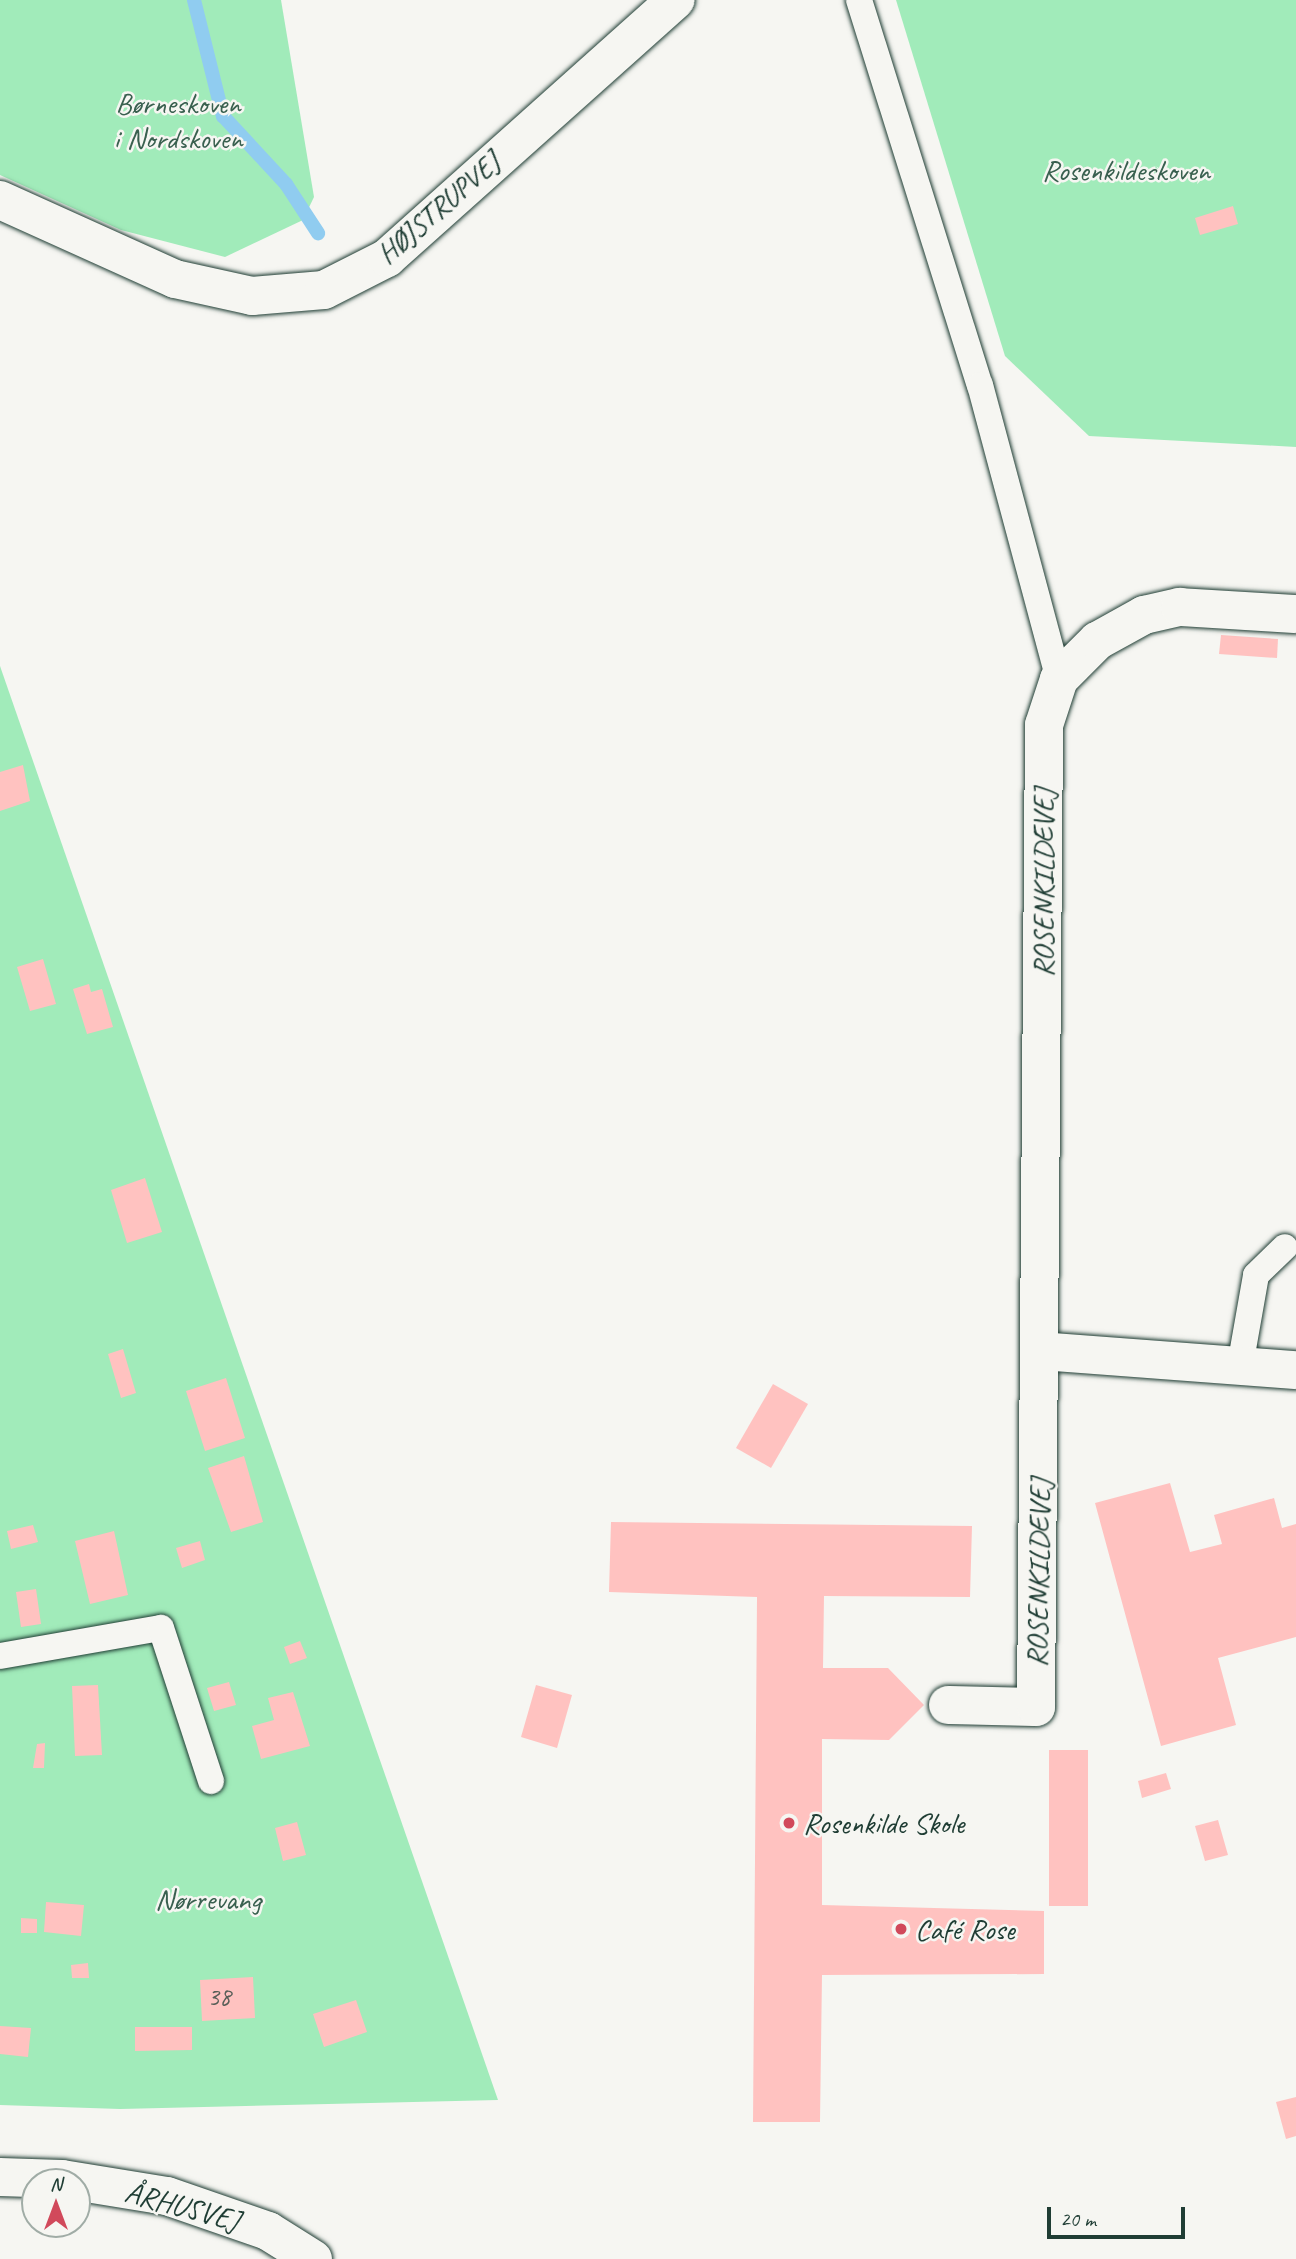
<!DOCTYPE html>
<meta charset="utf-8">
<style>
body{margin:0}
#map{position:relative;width:1296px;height:2259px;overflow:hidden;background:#f6f6f2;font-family:Caveat,sans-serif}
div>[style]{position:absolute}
.green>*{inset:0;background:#a1ebba}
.stream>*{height:14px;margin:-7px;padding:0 7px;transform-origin:7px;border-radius:7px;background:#90ccf0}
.building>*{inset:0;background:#ffc2c0}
.roads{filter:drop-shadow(0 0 2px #1f3d34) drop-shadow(0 0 2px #1f3d34)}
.service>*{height:26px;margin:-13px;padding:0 13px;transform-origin:13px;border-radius:13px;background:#f6f6f2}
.minor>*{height:38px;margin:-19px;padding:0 19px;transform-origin:19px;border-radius:19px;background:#f6f6f2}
.tertiary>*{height:38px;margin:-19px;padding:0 19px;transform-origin:19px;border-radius:19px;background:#f6f6f2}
.dots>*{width:19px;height:19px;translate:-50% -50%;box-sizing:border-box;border:4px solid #f6f6f2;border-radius:50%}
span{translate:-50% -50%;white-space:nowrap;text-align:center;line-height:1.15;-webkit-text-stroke:5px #f6f6f2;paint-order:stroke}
.number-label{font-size:26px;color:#575e57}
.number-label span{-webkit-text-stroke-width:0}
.park-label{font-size:30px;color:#39604f}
.street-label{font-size:30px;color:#1f3d34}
.poi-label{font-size:30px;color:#1f3d34}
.left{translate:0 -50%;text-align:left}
.north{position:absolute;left:21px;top:2168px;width:70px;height:70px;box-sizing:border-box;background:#f6f6f2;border:2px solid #a0aca6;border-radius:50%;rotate:0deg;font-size:19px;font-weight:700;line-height:28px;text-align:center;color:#1f3d34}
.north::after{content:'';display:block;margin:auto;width:24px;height:32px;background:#d1495b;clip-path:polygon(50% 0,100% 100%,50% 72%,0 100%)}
.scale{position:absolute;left:1047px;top:2207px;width:138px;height:32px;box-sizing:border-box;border:4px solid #1f3d34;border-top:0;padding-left:9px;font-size:21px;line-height:24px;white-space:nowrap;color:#1f3d34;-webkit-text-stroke:5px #f6f6f2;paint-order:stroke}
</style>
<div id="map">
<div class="green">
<div style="clip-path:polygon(0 0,281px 0,314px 197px,303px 220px,225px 257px,121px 230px,0 175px)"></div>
<div style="clip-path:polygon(896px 0,1296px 0,1296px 447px,1089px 436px,1005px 356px)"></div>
<div style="clip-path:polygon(0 666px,498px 2100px,120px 2109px,0 2105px)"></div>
</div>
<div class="stream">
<div style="left:194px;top:0;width:120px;rotate:76deg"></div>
<div style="left:223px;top:116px;width:93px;rotate:47.2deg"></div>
<div style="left:286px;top:184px;width:59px;rotate:56.9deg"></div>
</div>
<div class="building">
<div style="clip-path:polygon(1233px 206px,1238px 224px,1200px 235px,1195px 218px)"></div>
<div style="clip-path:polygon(1221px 635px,1278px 639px,1277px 658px,1219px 654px)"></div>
<div style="clip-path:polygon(23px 765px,30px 801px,0 811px,0 772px)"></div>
<div style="clip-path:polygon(43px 959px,56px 1004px,30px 1011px,17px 967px)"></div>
<div style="clip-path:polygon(89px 984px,91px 992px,102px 989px,113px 1027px,87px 1034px,73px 989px)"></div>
<div style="clip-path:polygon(145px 1178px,162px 1232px,127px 1243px,111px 1190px)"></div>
<div style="clip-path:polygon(123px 1349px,136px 1393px,121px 1398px,108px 1354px)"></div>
<div style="clip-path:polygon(226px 1378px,245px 1438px,205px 1451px,186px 1391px)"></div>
<div style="clip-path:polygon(773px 1384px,808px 1404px,771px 1468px,736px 1448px)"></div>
<div style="clip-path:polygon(244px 1456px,263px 1522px,231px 1532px,208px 1468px)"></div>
<div style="clip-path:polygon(1170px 1483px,1190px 1552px,1222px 1544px,1214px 1515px,1274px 1498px,1282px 1528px,1296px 1524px,1296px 1637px,1218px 1658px,1236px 1725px,1161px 1746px,1095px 1503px)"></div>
<div style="clip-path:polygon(611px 1522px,972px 1526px,970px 1597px,824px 1596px,823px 1668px,888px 1668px,924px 1705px,889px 1740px,822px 1739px,822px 1905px,1044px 1911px,1044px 1974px,822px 1975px,820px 2122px,753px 2122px,757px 1597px,609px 1592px)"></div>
<div style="clip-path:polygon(33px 1525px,38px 1542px,11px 1549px,7px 1531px)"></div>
<div style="clip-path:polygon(114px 1531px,128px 1595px,90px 1604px,75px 1541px)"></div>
<div style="clip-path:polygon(200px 1541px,205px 1560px,182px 1568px,176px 1548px)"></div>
<div style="clip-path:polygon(36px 1589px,41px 1624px,21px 1627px,16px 1592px)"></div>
<div style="clip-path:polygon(300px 1641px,307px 1658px,290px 1664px,284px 1647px)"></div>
<div style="clip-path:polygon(229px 1682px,236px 1705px,214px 1711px,207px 1688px)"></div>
<div style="clip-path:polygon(98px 1685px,102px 1755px,75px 1756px,72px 1686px)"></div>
<div style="clip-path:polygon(536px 1685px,572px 1695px,557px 1748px,521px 1737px)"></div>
<div style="clip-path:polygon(293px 1692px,310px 1746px,261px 1759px,252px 1726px,274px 1720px,268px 1698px)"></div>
<div style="clip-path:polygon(45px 1743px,44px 1768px,33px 1768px,37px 1744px)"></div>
<div style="clip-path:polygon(1049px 1750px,1088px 1750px,1088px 1906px,1049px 1906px)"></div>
<div style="clip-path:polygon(1166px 1773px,1171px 1789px,1142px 1798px,1138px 1781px)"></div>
<div style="clip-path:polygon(1218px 1820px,1228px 1855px,1205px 1861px,1195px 1826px)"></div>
<div style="clip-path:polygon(297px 1822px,306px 1855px,283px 1861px,275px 1828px)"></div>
<div style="clip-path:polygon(46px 1902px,84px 1905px,81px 1936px,44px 1932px)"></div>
<div style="clip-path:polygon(21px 1918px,37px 1919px,37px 1933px,21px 1933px)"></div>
<div style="clip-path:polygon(88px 1963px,89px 1978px,72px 1978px,71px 1965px)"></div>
<div style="clip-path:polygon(253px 1977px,255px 2018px,202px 2021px,200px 1980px)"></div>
<div style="clip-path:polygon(356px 2000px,367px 2032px,324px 2047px,313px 2014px)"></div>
<div style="clip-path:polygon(0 2026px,31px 2028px,28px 2057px,0 2054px)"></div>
<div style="clip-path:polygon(135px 2027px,192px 2027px,192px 2050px,135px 2051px)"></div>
<div style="clip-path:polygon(1296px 2097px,1296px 2136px,1286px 2139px,1276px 2102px)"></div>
</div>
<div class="roads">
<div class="service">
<div style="left:859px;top:0;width:404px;rotate:72.6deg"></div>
<div style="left:980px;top:385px;width:304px;rotate:75deg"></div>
<div style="left:1240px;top:1366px;width:92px;rotate:-80deg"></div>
<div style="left:1256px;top:1275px;width:40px;rotate:-44deg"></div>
<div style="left:0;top:1656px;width:163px;rotate:-9.9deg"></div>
<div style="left:161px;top:1628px;width:161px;rotate:71.9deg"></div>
</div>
<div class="minor">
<div style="left:0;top:200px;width:192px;rotate:24.3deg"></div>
<div style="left:175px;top:279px;width:79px;rotate:12.4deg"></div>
<div style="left:252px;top:296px;width:72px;rotate:-4.8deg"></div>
<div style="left:324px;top:290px;width:71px;rotate:-26.9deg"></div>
<div style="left:387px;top:258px;width:387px;rotate:-41.8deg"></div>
<div style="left:1041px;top:1351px;width:256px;rotate:4.3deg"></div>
<div style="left:948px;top:1705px;width:88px;rotate:1.3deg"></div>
<div style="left:1036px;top:1707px;width:982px;rotate:-89.53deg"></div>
<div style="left:1044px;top:725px;width:48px;rotate:-71.9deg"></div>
<div style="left:1059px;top:679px;width:54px;rotate:-45deg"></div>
<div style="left:1097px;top:641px;width:54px;rotate:-29deg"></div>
<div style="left:1144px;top:615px;width:37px;rotate:-13deg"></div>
<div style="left:1180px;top:607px;width:116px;rotate:3.5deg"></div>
</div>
<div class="tertiary">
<div style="left:0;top:2177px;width:62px;rotate:1.8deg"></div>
<div style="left:62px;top:2179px;width:106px;rotate:9.2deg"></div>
<div style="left:167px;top:2196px;width:107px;rotate:19.1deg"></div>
<div style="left:268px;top:2231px;width:53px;rotate:31.9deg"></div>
</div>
</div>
<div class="dots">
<div style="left:789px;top:1823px;background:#d1495b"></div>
<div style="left:901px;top:1929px;background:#d1495b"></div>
</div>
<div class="number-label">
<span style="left:219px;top:1997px">38</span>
</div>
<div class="park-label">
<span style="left:178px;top:120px">Børneskoven<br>i Nordskoven</span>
<span style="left:1126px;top:170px">Rosenkildeskoven</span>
<span style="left:208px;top:1899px">Nørrevang</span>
</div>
<div class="street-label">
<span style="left:438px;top:208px;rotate:-41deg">HØJSTRUPVEJ</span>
<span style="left:1043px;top:883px;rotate:-90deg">ROSENKILDEVEJ</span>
<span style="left:1038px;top:1573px;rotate:-89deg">ROSENKILDEVEJ</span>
<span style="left:182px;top:2206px;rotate:15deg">ÅRHUSVEJ</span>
</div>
<div class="poi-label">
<span class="left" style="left:803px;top:1823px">Rosenkilde Skole</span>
<span class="left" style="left:915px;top:1929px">Café Rose</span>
</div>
<div class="north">N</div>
<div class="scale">20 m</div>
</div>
